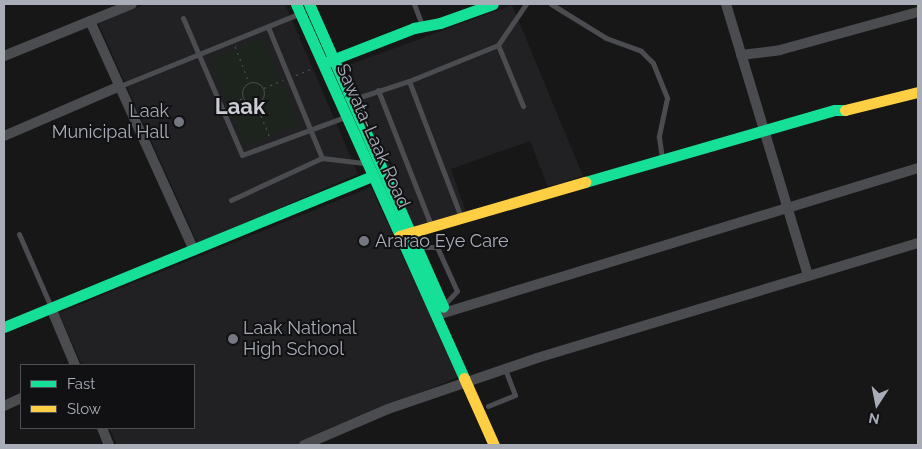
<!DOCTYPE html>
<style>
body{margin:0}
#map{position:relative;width:922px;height:449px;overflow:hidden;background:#171717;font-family:Raleway,sans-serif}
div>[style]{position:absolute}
.built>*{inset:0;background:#212123}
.green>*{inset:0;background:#1d241e}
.path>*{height:1px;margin-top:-0.5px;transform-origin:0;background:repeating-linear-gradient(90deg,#4d4e52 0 2.5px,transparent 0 6.5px)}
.path>.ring{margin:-0.5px;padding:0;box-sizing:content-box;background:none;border:1px solid #4d4e52;border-radius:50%}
.lane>*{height:5px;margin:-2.5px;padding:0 2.5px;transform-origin:2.5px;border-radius:2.5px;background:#4b4c50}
.street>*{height:10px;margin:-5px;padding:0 5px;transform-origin:5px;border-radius:5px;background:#4b4c50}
.fast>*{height:11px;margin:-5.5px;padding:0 5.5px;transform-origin:5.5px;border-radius:5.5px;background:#16e098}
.slow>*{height:11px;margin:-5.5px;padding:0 5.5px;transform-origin:5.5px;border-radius:5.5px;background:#ffcf43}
.dots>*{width:14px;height:14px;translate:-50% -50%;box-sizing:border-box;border:2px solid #111113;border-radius:50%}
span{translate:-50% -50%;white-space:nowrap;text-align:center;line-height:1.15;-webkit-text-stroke:4px #111113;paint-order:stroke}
.poi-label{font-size:18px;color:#a8adb8}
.right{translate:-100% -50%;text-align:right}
.left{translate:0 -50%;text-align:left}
.street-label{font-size:18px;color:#a8adb8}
.district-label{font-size:22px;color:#c9ccd4;font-weight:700}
.frame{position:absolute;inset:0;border:5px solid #a8adb8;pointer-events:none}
.legend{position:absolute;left:20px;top:364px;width:175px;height:65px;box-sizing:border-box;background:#111113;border:1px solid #4d4f55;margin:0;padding:6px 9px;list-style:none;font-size:15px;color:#a8adb8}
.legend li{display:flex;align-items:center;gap:10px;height:25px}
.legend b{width:25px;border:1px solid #4d4f55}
.north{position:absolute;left:852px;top:379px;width:50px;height:50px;-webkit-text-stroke:4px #111113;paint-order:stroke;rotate:191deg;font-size:14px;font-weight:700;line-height:20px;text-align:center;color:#a8adb8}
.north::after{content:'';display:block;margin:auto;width:18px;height:22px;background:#a8adb8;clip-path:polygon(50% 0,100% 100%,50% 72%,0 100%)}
</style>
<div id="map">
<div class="built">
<div style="clip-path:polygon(146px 4px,285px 4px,358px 174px,198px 244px,98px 23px)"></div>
<div style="clip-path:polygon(512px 5px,583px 176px,548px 187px,530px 141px,451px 169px,466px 212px,412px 228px,343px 67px)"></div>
<div style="clip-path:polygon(371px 187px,458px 377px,296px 445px,117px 445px,109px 428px,194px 428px,194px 365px,82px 365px,59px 313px)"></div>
</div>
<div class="green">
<div style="clip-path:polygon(263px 37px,299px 124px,244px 146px,209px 59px)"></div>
</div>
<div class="path">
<div style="left:235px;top:46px;width:39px;rotate:69deg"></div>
<div style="left:296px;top:75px;width:18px;rotate:-22deg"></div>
<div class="ring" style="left:242px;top:82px;width:21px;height:21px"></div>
<div style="left:264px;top:88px;width:21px;rotate:-23deg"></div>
<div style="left:256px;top:103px;width:38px;rotate:68deg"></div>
<div style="left:228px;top:104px;width:16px;rotate:-22deg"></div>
</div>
<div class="lane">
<div style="left:414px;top:4px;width:22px;rotate:69deg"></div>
<div style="left:551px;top:4px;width:65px;rotate:31.7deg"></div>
<div style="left:606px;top:38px;width:37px;rotate:20deg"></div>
<div style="left:641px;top:51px;width:17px;rotate:45deg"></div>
<div style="left:653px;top:63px;width:38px;rotate:68deg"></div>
<div style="left:667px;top:98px;width:40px;rotate:102deg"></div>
<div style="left:659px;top:137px;width:22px;rotate:82deg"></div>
<div style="left:183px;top:18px;width:149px;rotate:66.7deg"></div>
<div style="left:242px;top:155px;width:110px;rotate:-20.3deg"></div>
<div style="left:268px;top:27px;width:142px;rotate:67.6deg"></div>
<div style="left:498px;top:45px;width:66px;rotate:67.7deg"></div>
<div style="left:409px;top:81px;width:146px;rotate:69.1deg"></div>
<div style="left:120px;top:86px;width:192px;rotate:-22deg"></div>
<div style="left:378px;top:90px;width:145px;rotate:68.6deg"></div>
<div style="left:354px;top:99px;width:58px;rotate:-18.1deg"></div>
<div style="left:409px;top:81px;width:96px;rotate:-22deg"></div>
<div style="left:498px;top:45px;width:50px;rotate:-55.7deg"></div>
<div style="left:231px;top:200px;width:100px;rotate:-24.8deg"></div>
<div style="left:322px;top:158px;width:42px;rotate:6.8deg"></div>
<div style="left:19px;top:234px;width:80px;rotate:66.3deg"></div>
<div style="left:419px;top:247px;width:18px"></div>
<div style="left:437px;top:247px;width:48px;rotate:65.6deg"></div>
<div style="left:457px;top:291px;width:18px;rotate:133deg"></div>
<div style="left:488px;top:406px;width:29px;rotate:-22deg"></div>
<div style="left:515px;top:395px;width:28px;rotate:-111deg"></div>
</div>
<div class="street">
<div style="left:726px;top:4px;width:283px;rotate:73.2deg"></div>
<div style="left:90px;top:21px;width:252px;rotate:65.6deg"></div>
<div style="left:741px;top:55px;width:39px;rotate:-7deg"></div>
<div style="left:780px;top:50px;width:143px;rotate:-15.4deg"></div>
<div style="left:4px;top:56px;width:138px;rotate:-22.1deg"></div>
<div style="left:4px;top:136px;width:126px;rotate:-23.3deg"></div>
<div style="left:51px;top:308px;width:62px;rotate:67.2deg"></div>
<div style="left:437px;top:315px;width:503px;rotate:-16.99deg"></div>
<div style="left:4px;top:406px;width:19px;rotate:-25deg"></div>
<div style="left:102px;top:428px;width:18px;rotate:68deg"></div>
<div style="left:304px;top:445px;width:91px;rotate:-23.2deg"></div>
<div style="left:388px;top:409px;width:157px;rotate:-18.9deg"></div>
<div style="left:537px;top:358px;width:398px;rotate:-16.8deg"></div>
</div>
<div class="fast">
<div style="left:296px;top:4px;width:410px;rotate:65.8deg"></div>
<div style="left:309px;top:4px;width:331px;rotate:66.1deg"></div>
<div style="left:324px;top:63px;width:97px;rotate:-21.3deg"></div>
<div style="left:414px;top:28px;width:26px;rotate:-11deg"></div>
<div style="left:440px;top:23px;width:56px;rotate:-19.7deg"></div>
<div style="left:585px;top:182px;width:260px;rotate:-16.1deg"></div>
<div style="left:835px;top:110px;width:10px"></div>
<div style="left:4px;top:327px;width:398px;rotate:-22.3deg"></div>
</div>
<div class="slow">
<div style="left:845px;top:110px;width:75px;rotate:-13.9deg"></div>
<div style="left:399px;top:236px;width:194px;rotate:-16.2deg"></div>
<div style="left:464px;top:378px;width:73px;rotate:65.9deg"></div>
</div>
<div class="dots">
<div style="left:179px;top:122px;background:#757880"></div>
<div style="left:364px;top:241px;background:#757880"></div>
<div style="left:233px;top:339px;background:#757880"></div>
</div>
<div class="poi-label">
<span class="right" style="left:169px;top:122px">Laak<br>Municipal Hall</span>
<span class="left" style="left:375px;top:241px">Ararao Eye Care</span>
<span class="left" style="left:243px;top:339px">Laak National<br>High School</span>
</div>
<div class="street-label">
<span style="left:373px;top:136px;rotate:66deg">Sawata-Laak Road</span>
</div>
<div class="district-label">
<span style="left:240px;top:107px">Laak</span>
</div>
<div class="frame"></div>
<ul class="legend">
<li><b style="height:6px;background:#16e098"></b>Fast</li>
<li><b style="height:6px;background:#ffcf43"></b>Slow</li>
</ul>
<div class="north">N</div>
</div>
